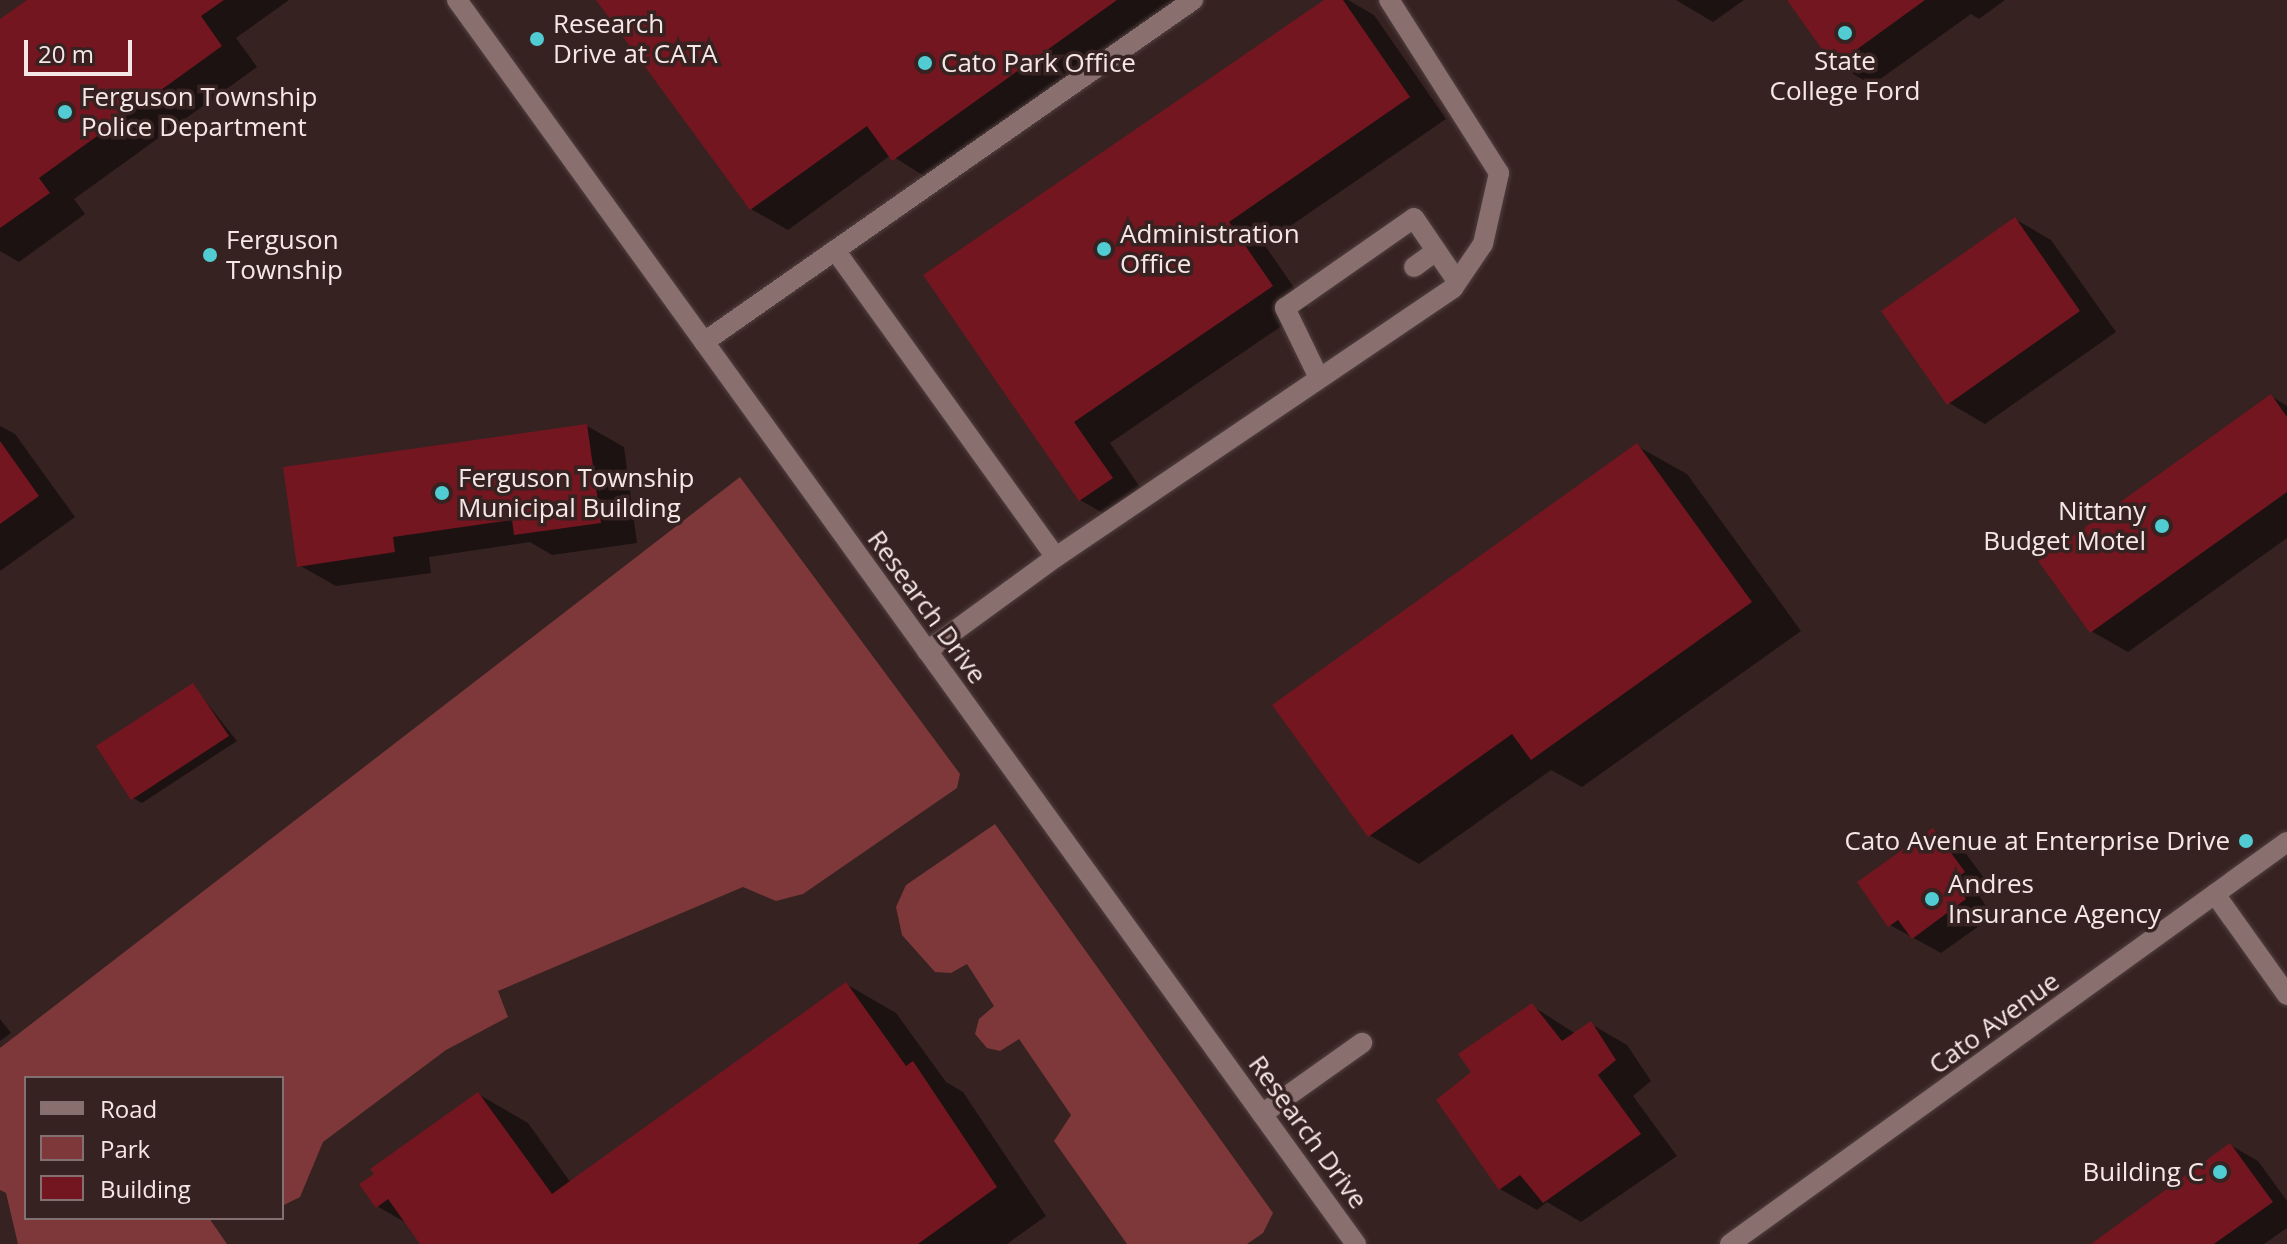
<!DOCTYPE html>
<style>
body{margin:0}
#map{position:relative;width:2287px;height:1244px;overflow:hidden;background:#362221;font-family:"Open Sans",sans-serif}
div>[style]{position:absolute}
.green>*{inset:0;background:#7e383a}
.shadow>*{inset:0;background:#0007}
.building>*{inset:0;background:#731620}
.roads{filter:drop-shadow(0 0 2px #514040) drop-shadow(0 0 2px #514040)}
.service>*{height:20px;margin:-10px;padding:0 10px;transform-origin:10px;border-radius:10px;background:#89706f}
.minor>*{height:20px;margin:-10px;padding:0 10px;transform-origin:10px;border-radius:10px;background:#89706f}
.dots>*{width:22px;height:22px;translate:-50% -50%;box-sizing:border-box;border:4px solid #362221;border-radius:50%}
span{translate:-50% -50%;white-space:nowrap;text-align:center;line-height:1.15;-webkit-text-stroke:7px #362221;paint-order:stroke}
.poi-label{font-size:26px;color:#f5e7e6}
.left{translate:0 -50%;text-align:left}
.right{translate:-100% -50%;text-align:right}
.street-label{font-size:26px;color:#f5e7e6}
.legend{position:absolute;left:24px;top:1076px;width:260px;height:144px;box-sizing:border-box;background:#362221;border:2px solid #827170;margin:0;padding:10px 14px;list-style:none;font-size:24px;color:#f5e7e6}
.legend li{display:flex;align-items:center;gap:16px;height:40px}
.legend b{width:40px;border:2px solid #827170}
.scale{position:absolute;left:24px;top:40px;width:108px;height:36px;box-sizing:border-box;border:4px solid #f5e7e6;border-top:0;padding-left:10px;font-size:24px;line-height:28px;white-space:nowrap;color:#f5e7e6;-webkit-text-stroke:6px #362221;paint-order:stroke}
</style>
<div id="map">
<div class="green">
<div style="clip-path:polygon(740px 477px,960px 774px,957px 788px,803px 894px,776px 901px,743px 887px,498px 991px,508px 1017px,446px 1050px,323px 1142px,300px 1197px,282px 1206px,282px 1078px,26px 1078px,26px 1218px,209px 1218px,227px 1244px,18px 1244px,6px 1193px,0 1190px,0 1048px)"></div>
<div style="clip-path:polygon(995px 824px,1273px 1213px,1263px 1233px,1247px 1244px,1127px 1244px,1054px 1141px,1071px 1115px,1019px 1039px,1000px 1051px,987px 1048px,975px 1034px,979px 1019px,994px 1006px,967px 964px,951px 973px,935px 972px,902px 935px,896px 907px,906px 885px)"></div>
</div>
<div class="shadow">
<div style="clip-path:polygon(30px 0,289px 0,236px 38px,257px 67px,74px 199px,85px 214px,19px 262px,0 251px,0 22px)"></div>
<div style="clip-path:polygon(599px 0,1183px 0,930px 180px,891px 155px,788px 230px,751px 209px)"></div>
<div style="clip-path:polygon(1328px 0,1348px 0,1374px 15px,1446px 119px,1264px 244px,1308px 308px,1110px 443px,1148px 499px,1117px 521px,1080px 500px,926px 276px)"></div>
<div style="clip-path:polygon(1676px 0,1744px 0,1713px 22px)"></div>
<div style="clip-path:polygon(1789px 0,2005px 0,1979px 19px,1971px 14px,1872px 85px,1836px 64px)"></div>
<div style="clip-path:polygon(2015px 219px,2051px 240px,2116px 332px,1985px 424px,1949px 403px)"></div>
<div style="clip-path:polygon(2271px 396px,2287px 406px,2287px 538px,2128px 652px,2091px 631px)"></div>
<div style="clip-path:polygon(0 426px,15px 434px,75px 517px,0 571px)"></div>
<div style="clip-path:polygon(587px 426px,624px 447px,637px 543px,552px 555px,530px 542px,429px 557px,431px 573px,336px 586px,299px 565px)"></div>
<div style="clip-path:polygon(1637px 446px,1687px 474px,1801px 631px,1582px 787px,1551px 770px,1419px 864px,1369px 835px)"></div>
<div style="clip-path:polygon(193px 686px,237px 741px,142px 803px,133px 798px)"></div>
<div style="clip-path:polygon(1933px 830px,1961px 847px,1992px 889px,1980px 897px,1993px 916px,1941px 953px,1890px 925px)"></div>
<div style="clip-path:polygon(846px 984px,896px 1013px,946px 1082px,963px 1092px,1046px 1216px,1007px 1244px,423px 1244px,408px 1224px,377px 1206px,478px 1094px,528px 1123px,571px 1183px)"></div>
<div style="clip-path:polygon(1537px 1009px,1576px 1034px,1591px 1024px,1627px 1045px,1651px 1081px,1633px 1096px,1677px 1156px,1581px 1222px,1547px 1202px,1537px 1210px,1500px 1189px,1474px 1072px)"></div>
<div style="clip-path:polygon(0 1019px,11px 1033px,0 1041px)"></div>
<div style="clip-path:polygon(2230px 1145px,2258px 1161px,2287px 1201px,2287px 1228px,2264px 1244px,2094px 1244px)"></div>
</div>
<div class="building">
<div style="clip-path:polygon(27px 0,224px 0,201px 16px,222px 46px,39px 178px,50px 193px,0 228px,0 19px)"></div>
<div style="clip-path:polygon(596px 0,1117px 0,892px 161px,867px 126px,750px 210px)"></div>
<div style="clip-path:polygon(1324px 0,1343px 0,1410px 97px,1229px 222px,1273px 286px,1074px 422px,1113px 478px,1079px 501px,923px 275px)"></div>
<div style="clip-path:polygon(1787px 0,1925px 0,1834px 66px)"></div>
<div style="clip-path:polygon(2015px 217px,2080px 311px,1947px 405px,1881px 311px)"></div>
<div style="clip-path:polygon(2271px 394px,2287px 417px,2287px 492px,2090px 633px,2038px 561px)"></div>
<div style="clip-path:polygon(587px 424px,601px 523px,514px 535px,512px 520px,393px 537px,395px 552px,297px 567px,283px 467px)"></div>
<div style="clip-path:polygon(0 441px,39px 496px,0 524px)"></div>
<div style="clip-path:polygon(1637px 443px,1752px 602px,1531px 760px,1512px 734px,1368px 837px,1272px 705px)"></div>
<div style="clip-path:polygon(193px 683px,229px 736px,131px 800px,96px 746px)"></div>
<div style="clip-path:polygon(1933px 828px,1965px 872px,1953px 880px,1966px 899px,1912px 939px,1898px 920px,1888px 927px,1857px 882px)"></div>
<div style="clip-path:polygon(846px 982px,906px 1066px,913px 1061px,997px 1187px,918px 1244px,420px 1244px,388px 1199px,376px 1208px,359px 1184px,374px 1174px,370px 1169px,478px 1092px,552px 1194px)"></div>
<div style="clip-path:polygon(1532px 1003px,1562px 1041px,1591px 1021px,1616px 1060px,1598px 1075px,1641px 1134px,1543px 1203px,1520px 1175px,1499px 1190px,1436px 1100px,1471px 1072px,1458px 1054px)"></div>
<div style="clip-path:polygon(2230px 1143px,2273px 1202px,2214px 1244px,2091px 1244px)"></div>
</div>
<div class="roads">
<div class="service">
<div style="left:835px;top:250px;width:378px;rotate:54.3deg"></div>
<div style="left:1414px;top:267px;width:27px;rotate:-36deg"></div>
<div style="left:704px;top:342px;width:597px;rotate:-34.97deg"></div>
<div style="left:1319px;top:378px;width:78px;rotate:-115.9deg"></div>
<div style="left:1285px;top:308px;width:157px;rotate:-34.9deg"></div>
<div style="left:1414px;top:218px;width:76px;rotate:55.7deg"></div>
<div style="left:927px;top:651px;width:160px;rotate:-36.1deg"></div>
<div style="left:1056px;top:557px;width:480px;rotate:-34.1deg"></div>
<div style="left:1453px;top:288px;width:53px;rotate:-55.7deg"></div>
<div style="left:1483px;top:244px;width:73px;rotate:-77.3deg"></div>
<div style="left:1499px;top:173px;width:205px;rotate:-122.4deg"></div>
<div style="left:1262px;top:1114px;width:123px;rotate:-35.4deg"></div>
</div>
<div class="minor">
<div style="left:457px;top:0;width:1535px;rotate:54.15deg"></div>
<div style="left:2215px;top:894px;width:124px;rotate:54.5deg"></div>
<div style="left:1730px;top:1244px;width:687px;rotate:-35.82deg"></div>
</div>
</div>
<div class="dots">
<div style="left:1845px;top:33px;background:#51ccd3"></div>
<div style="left:537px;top:39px;background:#51ccd3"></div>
<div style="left:925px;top:63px;background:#51ccd3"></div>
<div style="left:65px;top:112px;background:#51ccd3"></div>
<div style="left:1104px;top:249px;background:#51ccd3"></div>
<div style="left:210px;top:255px;background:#51ccd3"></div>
<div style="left:442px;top:493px;background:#51ccd3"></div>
<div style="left:2162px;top:526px;background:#51ccd3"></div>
<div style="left:2246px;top:841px;background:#51ccd3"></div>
<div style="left:1932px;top:899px;background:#51ccd3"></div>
<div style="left:2220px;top:1172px;background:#51ccd3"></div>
</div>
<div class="poi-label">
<span class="left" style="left:553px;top:39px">Research<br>Drive at CATA</span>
<span style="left:1845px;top:76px">State<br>College Ford</span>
<span class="left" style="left:941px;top:63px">Cato Park Office</span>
<span class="left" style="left:81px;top:112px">Ferguson Township<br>Police Department</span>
<span class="left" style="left:1120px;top:249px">Administration<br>Office</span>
<span class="left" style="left:226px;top:255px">Ferguson<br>Township</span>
<span class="left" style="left:458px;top:493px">Ferguson Township<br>Municipal Building</span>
<span class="right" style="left:2146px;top:526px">Nittany<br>Budget Motel</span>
<span class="right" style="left:2230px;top:841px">Cato Avenue at Enterprise Drive</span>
<span class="left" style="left:1948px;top:899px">Andres<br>Insurance Agency</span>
<span class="right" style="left:2204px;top:1172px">Building C</span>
</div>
<div class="street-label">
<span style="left:927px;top:607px;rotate:54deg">Research Drive</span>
<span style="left:1994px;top:1023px;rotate:-36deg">Cato Avenue</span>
<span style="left:1308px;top:1132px;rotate:54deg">Research Drive</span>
</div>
<ul class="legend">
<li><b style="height:10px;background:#89706f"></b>Road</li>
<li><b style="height:22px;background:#7e383a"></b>Park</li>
<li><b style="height:22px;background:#731620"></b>Building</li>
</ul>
<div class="scale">20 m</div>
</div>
